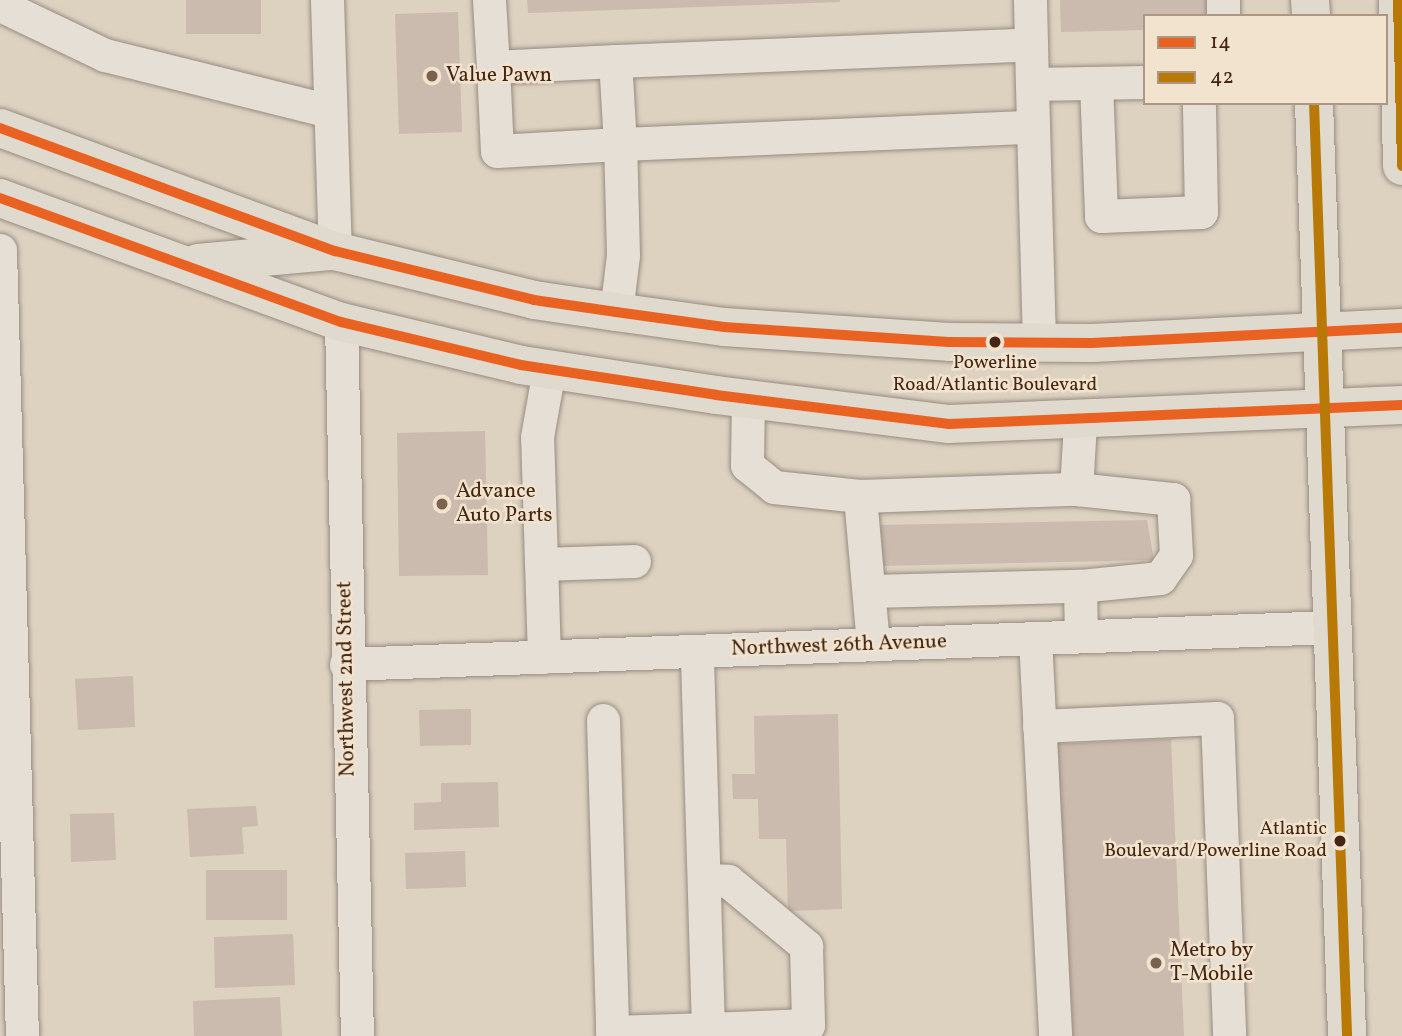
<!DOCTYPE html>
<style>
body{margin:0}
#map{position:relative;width:1402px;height:1036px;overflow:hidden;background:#ddd1c0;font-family:Vollkorn,serif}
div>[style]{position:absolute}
.building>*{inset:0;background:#cbbaae}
.roads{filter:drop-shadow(0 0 2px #978c80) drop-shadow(0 0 2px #978c80)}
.minor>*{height:33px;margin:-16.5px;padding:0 16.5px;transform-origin:16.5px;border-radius:16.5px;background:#e5dfd5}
.major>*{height:38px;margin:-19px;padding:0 19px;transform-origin:19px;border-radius:19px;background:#e0d9ce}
.bus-1>*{height:10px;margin:-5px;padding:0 5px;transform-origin:5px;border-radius:5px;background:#e96221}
.bus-2>*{height:10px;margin:-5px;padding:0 5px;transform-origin:5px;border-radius:5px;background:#b87906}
.dots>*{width:19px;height:19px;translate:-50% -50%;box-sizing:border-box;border:4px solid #f1e3ce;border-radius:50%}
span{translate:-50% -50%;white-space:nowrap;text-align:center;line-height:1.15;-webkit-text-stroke:5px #f1e3ce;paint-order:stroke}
.bus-label{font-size:19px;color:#442612}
.right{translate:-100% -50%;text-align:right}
.poi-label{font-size:21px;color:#442612}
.left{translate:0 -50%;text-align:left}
.street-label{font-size:21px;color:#442612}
.legend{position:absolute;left:1143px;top:14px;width:245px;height:91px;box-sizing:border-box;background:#f1e3ce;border:2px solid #ac9783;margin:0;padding:9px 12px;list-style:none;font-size:21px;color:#442612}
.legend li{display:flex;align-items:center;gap:14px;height:35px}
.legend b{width:35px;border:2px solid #ac9783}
</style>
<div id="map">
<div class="building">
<div style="clip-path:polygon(186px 0,261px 0,261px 34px,186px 34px)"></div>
<div style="clip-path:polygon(527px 0,840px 0,840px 2px,528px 13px)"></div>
<div style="clip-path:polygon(1060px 0,1212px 0,1213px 16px,1145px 16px,1145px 30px,1061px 32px)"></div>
<div style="clip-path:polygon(458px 12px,462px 132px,399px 134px,395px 14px)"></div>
<div style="clip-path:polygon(485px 431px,488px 575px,399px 576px,397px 433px)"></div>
<div style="clip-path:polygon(1147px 520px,1154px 560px,878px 566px,879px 525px)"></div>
<div style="clip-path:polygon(133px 676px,135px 727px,78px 730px,75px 679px)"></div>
<div style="clip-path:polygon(471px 709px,471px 745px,420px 746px,419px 710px)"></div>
<div style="clip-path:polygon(838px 714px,842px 909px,788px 911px,786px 839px,759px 839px,758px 799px,733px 799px,732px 774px,755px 774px,754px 716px)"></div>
<div style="clip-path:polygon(1171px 739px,1184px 1036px,1065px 1036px,1053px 744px)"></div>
<div style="clip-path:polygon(498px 782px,499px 827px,414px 830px,414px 803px,441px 802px,441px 783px)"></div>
<div style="clip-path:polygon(256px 806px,258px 826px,242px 827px,244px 854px,190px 857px,187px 809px)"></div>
<div style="clip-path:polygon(114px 813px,116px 860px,71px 862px,70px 814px)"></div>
<div style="clip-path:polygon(465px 851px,466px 887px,406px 889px,405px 853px)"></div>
<div style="clip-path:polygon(206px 870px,287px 870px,287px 920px,206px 920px)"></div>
<div style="clip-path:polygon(293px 934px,295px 985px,215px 988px,214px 937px)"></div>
<div style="clip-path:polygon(280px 997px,282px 1036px,194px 1036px,193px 1001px)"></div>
</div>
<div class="roads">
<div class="minor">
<div style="left:327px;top:0;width:251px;rotate:88.2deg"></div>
<div style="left:489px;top:0;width:67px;rotate:86.6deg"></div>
<div style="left:1030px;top:0;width:44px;rotate:88.7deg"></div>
<div style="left:1223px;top:0;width:16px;rotate:90deg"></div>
<div style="left:0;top:5px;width:116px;rotate:25.5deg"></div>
<div style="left:105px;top:55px;width:232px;rotate:14deg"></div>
<div style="left:615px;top:61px;width:416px;rotate:-2.3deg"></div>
<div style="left:1031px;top:44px;width:83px;rotate:88.6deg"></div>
<div style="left:1096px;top:83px;width:133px;rotate:87.8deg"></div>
<div style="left:1101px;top:216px;width:100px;rotate:-2.3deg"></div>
<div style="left:1201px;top:212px;width:109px;rotate:-91.1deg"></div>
<div style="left:1032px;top:84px;width:113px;rotate:-1deg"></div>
<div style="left:0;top:250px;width:786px;rotate:88.4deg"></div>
<div style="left:616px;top:312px;width:57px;rotate:-83deg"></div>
<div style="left:623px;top:255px;width:111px;rotate:-91.5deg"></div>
<div style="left:620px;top:144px;width:83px;rotate:-93.4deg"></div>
<div style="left:615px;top:61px;width:122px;rotate:177.2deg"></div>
<div style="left:493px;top:67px;width:84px;rotate:87.3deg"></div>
<div style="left:497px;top:151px;width:123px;rotate:-3.3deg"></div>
<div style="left:620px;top:144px;width:413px;rotate:-2.4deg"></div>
<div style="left:1033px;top:127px;width:216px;rotate:88.4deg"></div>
<div style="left:341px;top:322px;width:714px;rotate:88.72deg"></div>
<div style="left:748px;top:399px;width:66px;rotate:90.9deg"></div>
<div style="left:747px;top:465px;width:35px;rotate:39deg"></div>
<div style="left:774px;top:487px;width:86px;rotate:6deg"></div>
<div style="left:860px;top:496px;width:149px;rotate:85deg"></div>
<div style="left:1076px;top:489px;width:66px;rotate:-86.5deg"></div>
<div style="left:860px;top:496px;width:216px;rotate:-1.9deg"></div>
<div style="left:1076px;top:489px;width:98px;rotate:5.9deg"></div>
<div style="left:1173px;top:499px;width:56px;rotate:86.9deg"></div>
<div style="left:1176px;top:555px;width:28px;rotate:125deg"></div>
<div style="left:1160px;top:578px;width:80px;rotate:174.3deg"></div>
<div style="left:541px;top:564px;width:93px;rotate:-1.8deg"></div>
<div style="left:870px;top:591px;width:210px;rotate:-1.4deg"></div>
<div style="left:1080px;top:586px;width:50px;rotate:88.9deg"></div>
<div style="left:1035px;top:638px;width:399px;rotate:87.1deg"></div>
<div style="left:544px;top:657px;width:220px;rotate:-91.8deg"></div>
<div style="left:537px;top:437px;width:69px;rotate:-80deg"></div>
<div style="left:346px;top:664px;width:987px;rotate:-2.15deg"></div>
<div style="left:603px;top:720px;width:312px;rotate:88.3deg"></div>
<div style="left:612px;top:1032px;width:96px;rotate:-1.8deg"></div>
<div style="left:708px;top:1029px;width:378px;rotate:-91.7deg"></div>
<div style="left:1039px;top:726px;width:178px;rotate:-2.6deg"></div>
<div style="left:1217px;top:718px;width:318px;rotate:87.8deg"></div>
<div style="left:704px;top:880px;width:24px;rotate:2deg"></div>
<div style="left:728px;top:881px;width:102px;rotate:39.8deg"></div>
<div style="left:806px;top:946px;width:79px;rotate:88.5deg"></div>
<div style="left:808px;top:1025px;width:100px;rotate:177.7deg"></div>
</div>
<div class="major">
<div style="left:1310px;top:0;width:16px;rotate:86deg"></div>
<div style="left:1398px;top:0;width:166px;rotate:88.6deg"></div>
<div style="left:1314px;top:103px;width:934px;rotate:87.97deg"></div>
<div style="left:0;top:128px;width:357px;rotate:20.2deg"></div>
<div style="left:335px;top:251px;width:205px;rotate:13.8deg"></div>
<div style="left:534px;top:300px;width:83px;rotate:8.3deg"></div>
<div style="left:616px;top:312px;width:109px;rotate:7.9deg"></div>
<div style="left:724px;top:327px;width:225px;rotate:3.8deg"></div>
<div style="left:949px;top:342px;width:143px;rotate:0.4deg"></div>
<div style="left:1092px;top:343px;width:310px;rotate:-2.8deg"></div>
<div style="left:0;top:198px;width:363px;rotate:20deg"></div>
<div style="left:341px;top:322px;width:185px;rotate:13.4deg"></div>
<div style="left:521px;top:365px;width:197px;rotate:8.7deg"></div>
<div style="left:716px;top:395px;width:235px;rotate:7.1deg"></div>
<div style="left:949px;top:424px;width:453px;rotate:-2.4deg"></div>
<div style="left:198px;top:263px;width:132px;rotate:-5.2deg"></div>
</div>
</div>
<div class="bus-1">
<div style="left:0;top:128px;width:357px;rotate:20.2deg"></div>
<div style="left:335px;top:251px;width:205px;rotate:13.8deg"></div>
<div style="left:534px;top:300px;width:83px;rotate:8.3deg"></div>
<div style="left:616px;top:312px;width:109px;rotate:7.9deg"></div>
<div style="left:724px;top:327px;width:225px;rotate:3.8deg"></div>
<div style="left:949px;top:342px;width:143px;rotate:0.4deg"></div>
<div style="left:1092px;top:343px;width:310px;rotate:-2.8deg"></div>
<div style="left:0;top:198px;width:363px;rotate:20deg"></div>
<div style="left:341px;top:322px;width:185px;rotate:13.4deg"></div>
<div style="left:521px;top:365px;width:197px;rotate:8.7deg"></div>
<div style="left:716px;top:395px;width:235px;rotate:7.1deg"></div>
<div style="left:949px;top:424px;width:453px;rotate:-2.4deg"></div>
</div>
<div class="bus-2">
<div style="left:1398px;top:0;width:166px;rotate:88.6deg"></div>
<div style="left:1314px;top:103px;width:934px;rotate:87.97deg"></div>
</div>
<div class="dots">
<div style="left:432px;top:76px;background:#7a624f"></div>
<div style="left:995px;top:342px;background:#442612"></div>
<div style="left:442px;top:504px;background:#7a624f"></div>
<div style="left:1340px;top:841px;background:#442612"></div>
<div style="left:1156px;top:963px;background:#7a624f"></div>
</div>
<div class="bus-label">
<span style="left:995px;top:375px">Powerline<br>Road/Atlantic Boulevard</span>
<span class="right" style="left:1327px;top:841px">Atlantic<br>Boulevard/Powerline Road</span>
</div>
<div class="poi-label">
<span class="left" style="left:446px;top:76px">Value Pawn</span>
<span class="left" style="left:456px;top:504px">Advance<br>Auto Parts</span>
<span class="left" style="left:1170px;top:963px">Metro by<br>T-Mobile</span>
</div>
<div class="street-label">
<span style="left:839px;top:646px;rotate:-2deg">Northwest 26th Avenue</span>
<span style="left:347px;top:679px;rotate:-91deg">Northwest 2nd Street</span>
</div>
<ul class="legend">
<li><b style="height:9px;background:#e96221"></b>14</li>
<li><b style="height:9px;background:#b87906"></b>42</li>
</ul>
</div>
